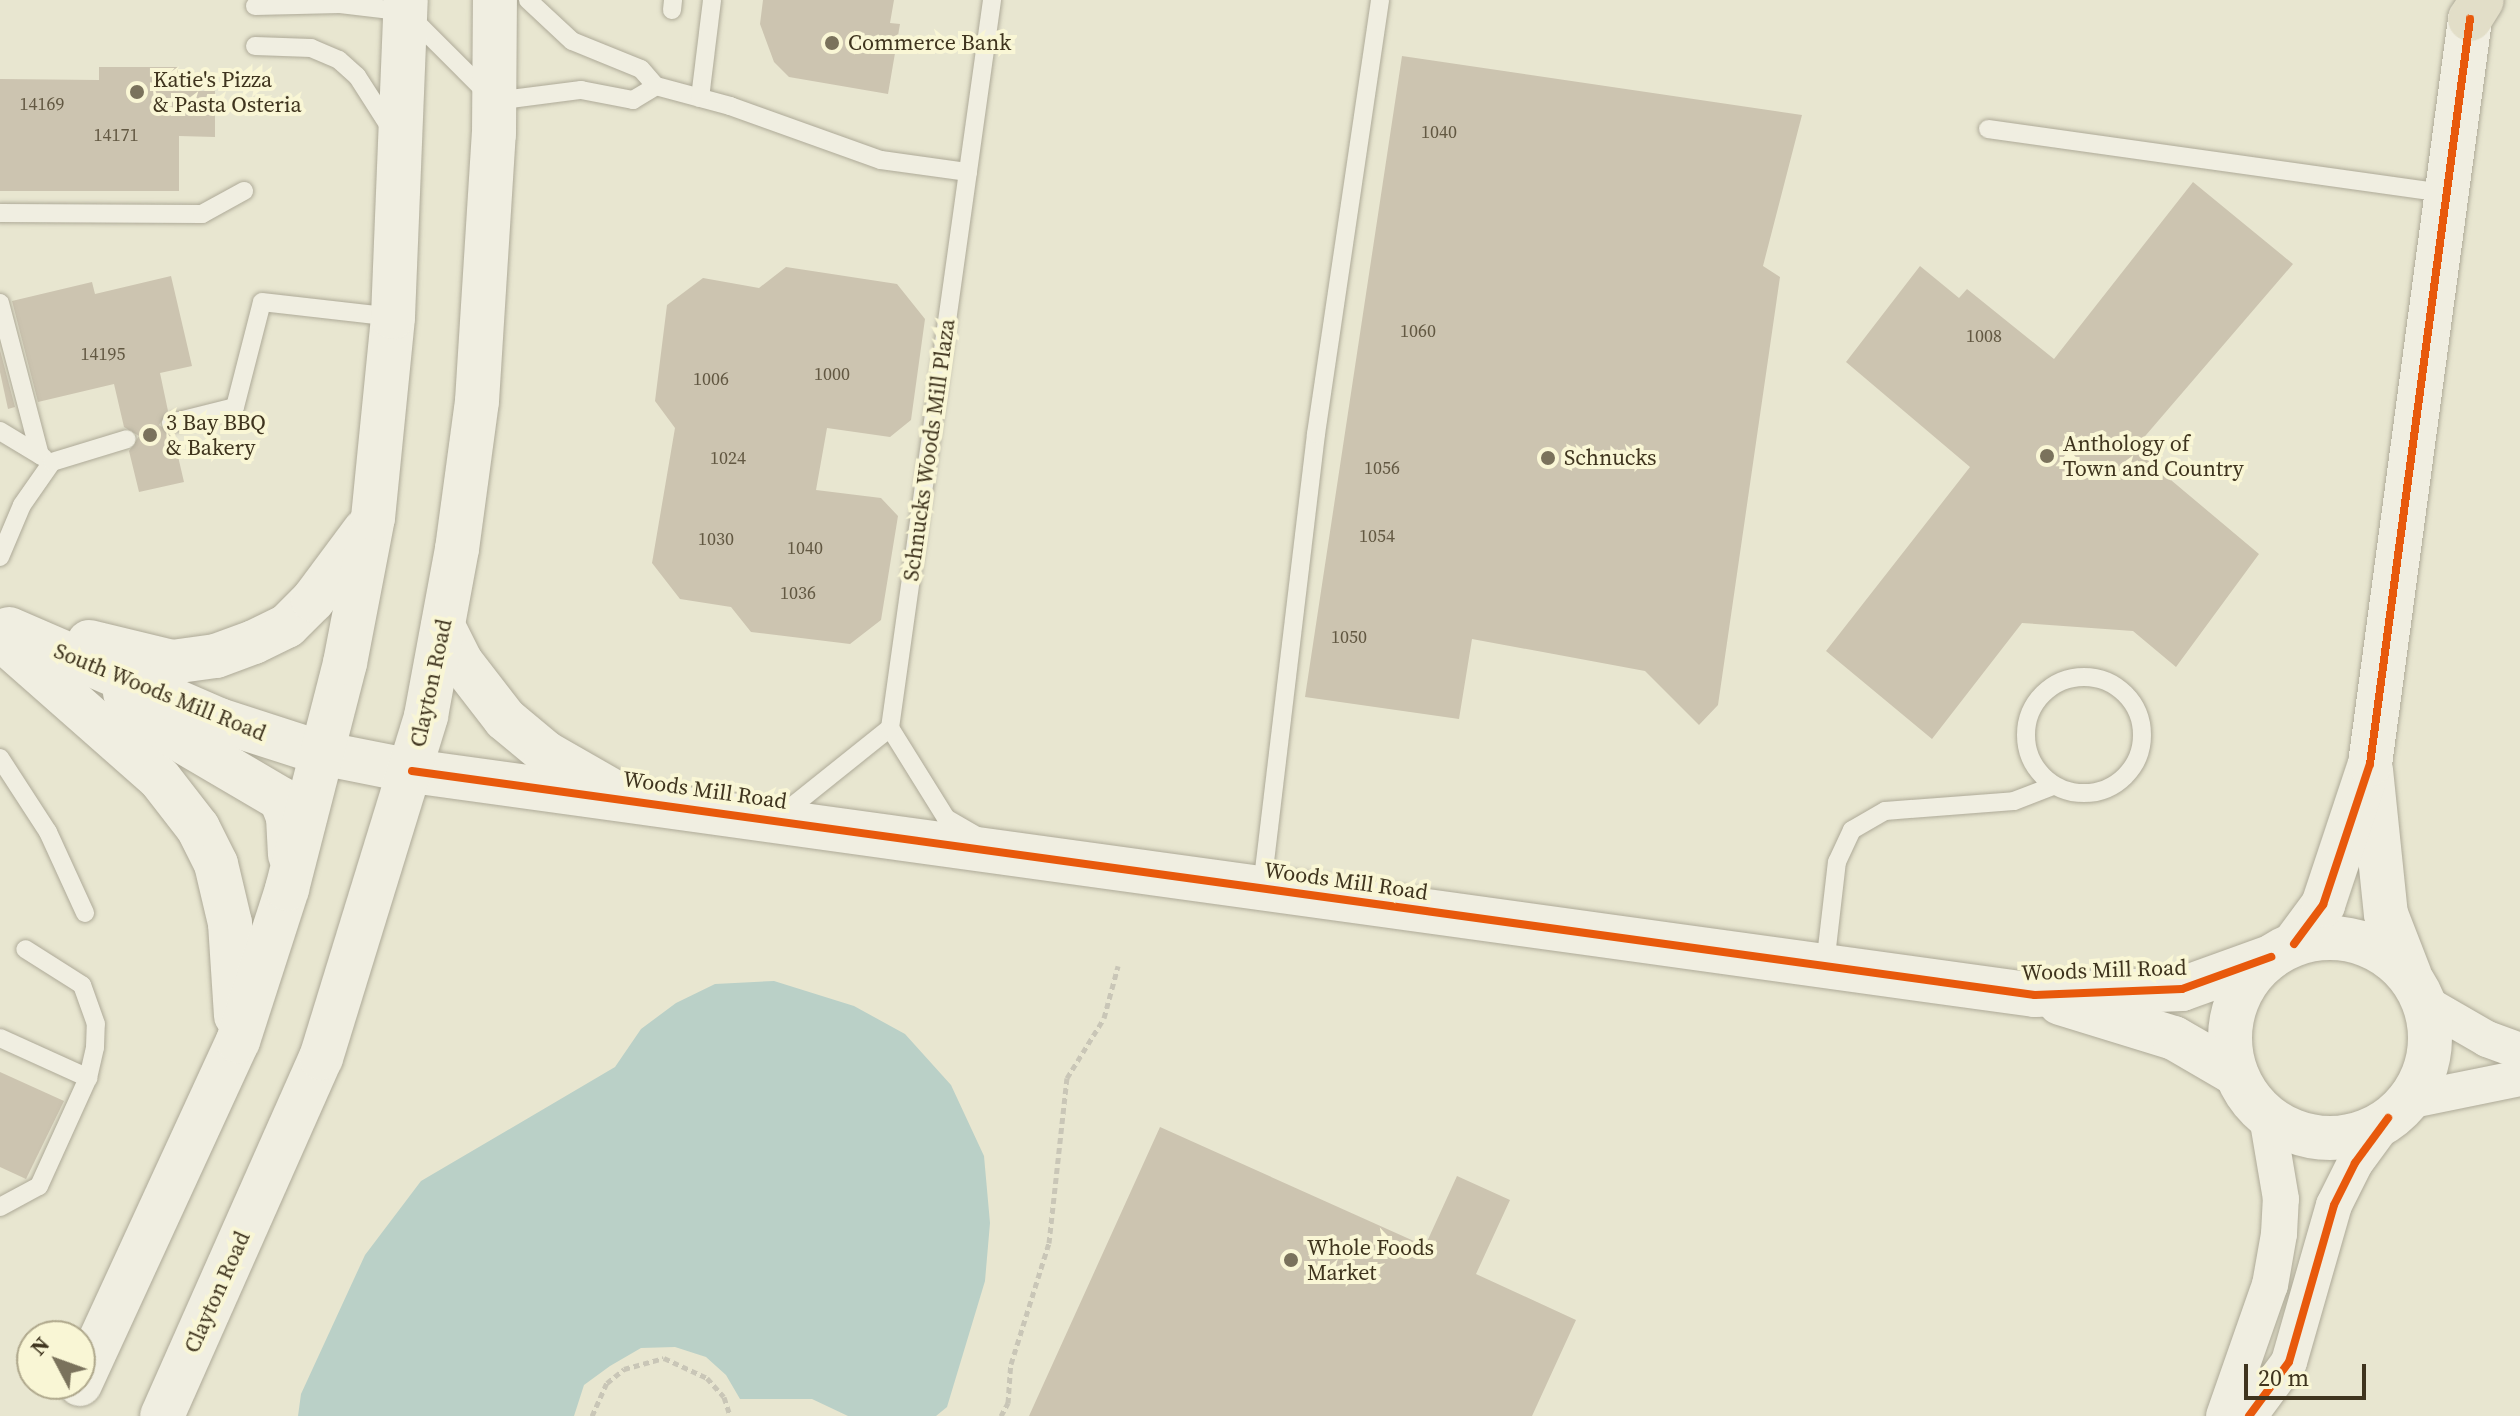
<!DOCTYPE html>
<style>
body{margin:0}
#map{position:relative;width:2520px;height:1416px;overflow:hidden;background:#e8e6d0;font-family:"Source Serif 4",serif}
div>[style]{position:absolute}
.water>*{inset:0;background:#bad0c7}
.building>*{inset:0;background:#ccc4b0}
.path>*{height:5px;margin-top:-2.5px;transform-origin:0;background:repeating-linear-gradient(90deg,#c9c6b7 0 6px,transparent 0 10px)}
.roads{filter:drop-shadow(0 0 2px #aeaa98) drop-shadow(0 0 2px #aeaa98)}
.service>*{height:18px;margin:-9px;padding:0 9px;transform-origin:9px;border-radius:9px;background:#f0eee1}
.service>.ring{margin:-9px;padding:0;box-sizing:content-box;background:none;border:18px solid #f0eee1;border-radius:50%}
.minor>*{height:36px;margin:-18px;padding:0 18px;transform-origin:18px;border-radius:18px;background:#f0eee1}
.tertiary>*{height:44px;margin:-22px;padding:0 22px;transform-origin:22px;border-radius:22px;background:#f0eee1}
.tertiary>.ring{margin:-22px;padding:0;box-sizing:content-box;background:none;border:44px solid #f0eee1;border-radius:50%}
.secondary>*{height:44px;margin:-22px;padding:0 22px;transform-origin:22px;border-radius:22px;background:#f0eee1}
.trunk>*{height:44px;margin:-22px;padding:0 22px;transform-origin:22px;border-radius:22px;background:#e2dec8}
.cycleway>*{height:8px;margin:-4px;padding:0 4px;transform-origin:4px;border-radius:4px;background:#e8590c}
.dots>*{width:22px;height:22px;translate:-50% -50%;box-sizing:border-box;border:4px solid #f9f6d5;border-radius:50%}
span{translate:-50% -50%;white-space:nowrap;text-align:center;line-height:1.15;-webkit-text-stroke:8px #f9f6d5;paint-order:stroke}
.number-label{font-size:18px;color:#625842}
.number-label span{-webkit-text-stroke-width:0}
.poi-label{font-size:22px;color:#3f341e}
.left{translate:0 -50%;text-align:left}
.street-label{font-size:22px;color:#3f341e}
.north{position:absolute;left:16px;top:1320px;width:80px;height:80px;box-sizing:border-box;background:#f9f6d5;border:2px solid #afa88c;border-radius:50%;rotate:311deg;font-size:22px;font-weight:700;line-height:32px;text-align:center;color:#3f341e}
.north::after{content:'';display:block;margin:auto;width:28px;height:36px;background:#7a725c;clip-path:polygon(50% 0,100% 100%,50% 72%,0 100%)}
.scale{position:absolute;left:2244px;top:1364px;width:122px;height:36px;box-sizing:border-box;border:4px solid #3f341e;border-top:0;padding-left:10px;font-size:24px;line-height:28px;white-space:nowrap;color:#3f341e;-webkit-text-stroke:6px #f9f6d5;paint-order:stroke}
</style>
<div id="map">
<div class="water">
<div style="clip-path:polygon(774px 981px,854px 1006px,905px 1034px,951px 1085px,984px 1156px,990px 1223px,985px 1281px,947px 1407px,936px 1416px,848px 1416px,812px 1399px,740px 1399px,726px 1375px,706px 1357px,675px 1347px,641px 1348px,610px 1366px,584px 1385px,574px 1416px,298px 1416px,301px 1394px,365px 1255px,421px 1181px,615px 1067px,641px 1029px,676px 1003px,715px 984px)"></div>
</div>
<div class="building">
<div style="clip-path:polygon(763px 0,894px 0,890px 23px,900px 24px,888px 94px,789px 77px,774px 62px,760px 24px)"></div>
<div style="clip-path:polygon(1402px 56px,1802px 115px,1763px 266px,1780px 277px,1718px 705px,1699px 725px,1645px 671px,1472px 639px,1459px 719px,1305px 697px)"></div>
<div style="clip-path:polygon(99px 67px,178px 67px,178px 91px,215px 91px,215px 137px,179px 136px,179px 191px,0 191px,0 79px,99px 80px)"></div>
<div style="clip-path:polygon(2193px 182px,2293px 264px,2134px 449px,2259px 554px,2176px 667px,2133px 631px,2022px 623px,1932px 739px,1826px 651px,1970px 467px,1846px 362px,1920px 266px,1959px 298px,1967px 289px,2054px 359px)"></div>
<div style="clip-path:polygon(786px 267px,897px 284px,925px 319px,911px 420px,890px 437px,827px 428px,816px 490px,881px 498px,898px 516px,881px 620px,850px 644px,751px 632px,731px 607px,680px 599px,652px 563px,675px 428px,655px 401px,667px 305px,703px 278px,759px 288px)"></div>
<div style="clip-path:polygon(171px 276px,192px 366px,160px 373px,168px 411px,159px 425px,173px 435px,184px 482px,139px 492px,129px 451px,139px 436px,124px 427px,114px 384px,38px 402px,12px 301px,92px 282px,95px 294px)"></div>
<div style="clip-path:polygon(0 350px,15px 407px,8px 409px,0 372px)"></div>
<div style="clip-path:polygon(0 1072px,64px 1101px,26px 1179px,0 1167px)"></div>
<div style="clip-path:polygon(1160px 1127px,1425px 1246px,1457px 1176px,1510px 1200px,1476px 1274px,1576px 1320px,1532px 1416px,1029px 1416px)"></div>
</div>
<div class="path">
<div style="left:592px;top:1416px;width:36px;rotate:-66deg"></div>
<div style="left:607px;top:1383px;width:22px;rotate:-39deg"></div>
<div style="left:624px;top:1369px;width:41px;rotate:-15.4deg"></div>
<div style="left:664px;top:1358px;width:47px;rotate:24.9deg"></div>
<div style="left:707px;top:1378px;width:25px;rotate:48deg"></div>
<div style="left:724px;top:1397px;width:20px;rotate:72deg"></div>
<div style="left:1001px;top:1416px;width:15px;rotate:-62deg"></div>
<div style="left:1008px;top:1403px;width:39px;rotate:-86deg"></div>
<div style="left:1011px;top:1364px;width:127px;rotate:-72.6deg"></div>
<div style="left:1049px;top:1243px;width:166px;rotate:-83.8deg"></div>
<div style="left:1067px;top:1078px;width:70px;rotate:-58.3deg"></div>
<div style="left:1104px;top:1018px;width:54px;rotate:-74.9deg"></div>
</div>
<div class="roads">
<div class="service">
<div style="left:528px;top:0;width:60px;rotate:43deg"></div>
<div style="left:572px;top:41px;width:74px;rotate:22.1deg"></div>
<div style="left:641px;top:69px;width:23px;rotate:49deg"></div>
<div style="left:255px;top:6px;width:85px;rotate:-1.3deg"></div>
<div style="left:340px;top:4px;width:66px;rotate:6.9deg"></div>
<div style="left:406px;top:12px;width:126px;rotate:45deg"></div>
<div style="left:495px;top:101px;width:87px;rotate:-7.3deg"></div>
<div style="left:581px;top:90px;width:53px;rotate:10.9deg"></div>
<div style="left:633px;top:100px;width:27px;rotate:-31deg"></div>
<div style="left:672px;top:10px;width:10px;rotate:-84deg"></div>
<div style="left:255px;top:46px;width:56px;rotate:2deg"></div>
<div style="left:311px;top:48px;width:30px;rotate:23deg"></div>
<div style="left:339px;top:60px;width:24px;rotate:42deg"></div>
<div style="left:357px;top:76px;width:63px;rotate:57.3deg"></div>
<div style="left:656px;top:86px;width:77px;rotate:15.1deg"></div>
<div style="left:730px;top:106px;width:160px;rotate:19.7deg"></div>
<div style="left:881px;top:160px;width:88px;rotate:7.9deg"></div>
<div style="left:700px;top:98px;width:99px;rotate:-83deg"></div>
<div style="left:1988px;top:129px;width:461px;rotate:8deg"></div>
<div style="left:0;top:213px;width:202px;rotate:0.3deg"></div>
<div style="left:202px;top:214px;width:48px;rotate:-28.7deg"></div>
<div style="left:0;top:303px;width:157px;rotate:75.3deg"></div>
<div style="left:171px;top:423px;width:66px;rotate:-14deg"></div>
<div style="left:235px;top:407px;width:108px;rotate:-75.6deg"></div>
<div style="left:262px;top:302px;width:132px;rotate:6.5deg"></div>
<div style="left:0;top:431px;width:50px;rotate:31.2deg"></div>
<div style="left:0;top:557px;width:56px;rotate:-67.1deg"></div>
<div style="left:22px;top:505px;width:52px;rotate:-55.1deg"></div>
<div style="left:52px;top:462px;width:78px;rotate:-17deg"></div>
<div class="ring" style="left:2026px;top:677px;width:98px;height:98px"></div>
<div style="left:0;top:758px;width:88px;rotate:57deg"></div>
<div style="left:48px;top:832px;width:89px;rotate:65.4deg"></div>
<div style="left:780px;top:816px;width:141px;rotate:-38.7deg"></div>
<div style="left:977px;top:836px;width:36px;rotate:-150deg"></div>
<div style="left:946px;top:818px;width:106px;rotate:-121.9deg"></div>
<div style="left:890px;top:728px;width:735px;rotate:-82.02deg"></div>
<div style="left:1262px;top:887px;width:456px;rotate:-83.2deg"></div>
<div style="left:1316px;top:434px;width:439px;rotate:-81.6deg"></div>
<div style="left:1825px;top:965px;width:104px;rotate:-83.4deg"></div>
<div style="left:1837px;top:862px;width:35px;rotate:-65deg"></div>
<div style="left:1852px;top:830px;width:38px;rotate:-30deg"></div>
<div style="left:1885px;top:811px;width:129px;rotate:-4.4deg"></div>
<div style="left:2014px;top:801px;width:42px;rotate:-21deg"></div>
<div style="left:0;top:1038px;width:97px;rotate:24.4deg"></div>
<div style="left:0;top:1207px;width:44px;rotate:-28.3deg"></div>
<div style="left:39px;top:1186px;width:119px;rotate:-65.6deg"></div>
<div style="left:88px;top:1078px;width:32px;rotate:-77deg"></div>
<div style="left:95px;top:1047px;width:23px;rotate:-88deg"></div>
<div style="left:96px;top:1024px;width:41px;rotate:-109.7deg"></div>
<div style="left:82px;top:985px;width:67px;rotate:-147.7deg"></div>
</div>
<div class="minor">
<div style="left:2423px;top:1002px;width:74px;rotate:30deg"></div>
<div style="left:2487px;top:1039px;width:35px;rotate:20deg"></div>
<div style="left:2407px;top:1101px;width:115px;rotate:-11.5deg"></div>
<div style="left:2224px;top:1416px;width:139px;rotate:-70.7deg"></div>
<div style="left:2270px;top:1285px;width:52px;rotate:-80deg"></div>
<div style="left:2279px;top:1234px;width:35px;rotate:-87deg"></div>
<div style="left:2281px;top:1199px;width:84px;rotate:-99.6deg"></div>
<div style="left:2249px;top:1416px;width:67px;rotate:-53.5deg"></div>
<div style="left:2289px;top:1362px;width:163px;rotate:-74deg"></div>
<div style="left:2334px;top:1205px;width:47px;rotate:-63.4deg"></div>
<div style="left:2355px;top:1163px;width:56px;rotate:-53.7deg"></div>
</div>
<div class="tertiary">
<div style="left:2371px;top:770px;width:145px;rotate:84.1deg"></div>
<div style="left:2386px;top:914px;width:66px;rotate:68.8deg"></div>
<div style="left:412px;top:771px;width:1638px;rotate:7.86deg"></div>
<div style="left:2035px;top:995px;width:147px;rotate:-2.3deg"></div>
<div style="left:2182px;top:989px;width:95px;rotate:-19.8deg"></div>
<div class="ring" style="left:2230px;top:938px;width:156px;height:156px"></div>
<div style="left:2294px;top:944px;width:49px;rotate:-53.4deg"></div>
<div style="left:2323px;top:905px;width:149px;rotate:-71.6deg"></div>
<div style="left:2370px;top:764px;width:752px;rotate:-82.35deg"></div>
<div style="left:2060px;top:1003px;width:119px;rotate:17.1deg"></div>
<div style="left:2174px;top:1038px;width:72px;rotate:30.1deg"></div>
</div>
<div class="secondary">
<div style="left:443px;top:626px;width:40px;rotate:63.4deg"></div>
<div style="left:461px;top:662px;width:72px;rotate:52.3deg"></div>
<div style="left:505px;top:719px;width:53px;rotate:39.7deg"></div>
<div style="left:546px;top:753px;width:86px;rotate:29.8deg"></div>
<div style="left:9px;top:629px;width:229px;rotate:23.4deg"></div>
<div style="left:219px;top:720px;width:107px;rotate:17.9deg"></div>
<div style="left:321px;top:753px;width:93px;rotate:11.2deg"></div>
<div style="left:0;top:638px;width:213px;rotate:41.4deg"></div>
<div style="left:160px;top:779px;width:62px;rotate:52.2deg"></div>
<div style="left:198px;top:828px;width:40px;rotate:63.4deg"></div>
<div style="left:216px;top:864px;width:61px;rotate:76.7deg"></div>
<div style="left:230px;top:923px;width:93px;rotate:86.3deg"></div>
<div style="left:89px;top:642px;width:85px;rotate:13.5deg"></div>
<div style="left:172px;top:662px;width:44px;rotate:-7.8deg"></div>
<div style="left:216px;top:656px;width:40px;rotate:-20.2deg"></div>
<div style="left:254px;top:642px;width:37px;rotate:-26deg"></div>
<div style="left:287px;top:626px;width:37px;rotate:-45deg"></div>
<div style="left:313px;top:600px;width:87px;rotate:-53.4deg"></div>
<div style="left:125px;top:693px;width:69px;rotate:40.9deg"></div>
<div style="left:177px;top:738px;width:121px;rotate:30.4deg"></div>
<div style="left:281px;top:799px;width:19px;rotate:69deg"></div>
<div style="left:288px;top:817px;width:38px;rotate:87deg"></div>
<div style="left:80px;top:1384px;width:378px;rotate:-65.3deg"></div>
<div style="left:238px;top:1041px;width:160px;rotate:-72.1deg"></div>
<div style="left:287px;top:889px;width:233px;rotate:-75.6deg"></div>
<div style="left:345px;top:663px;width:148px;rotate:-79.1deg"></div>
<div style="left:373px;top:518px;width:202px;rotate:-84.3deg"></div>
<div style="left:393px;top:317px;width:317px;rotate:-87.7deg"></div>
<div style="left:162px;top:1416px;width:392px;rotate:-66.1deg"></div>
<div style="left:321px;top:1058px;width:358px;rotate:-72.9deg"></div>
<div style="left:426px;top:716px;width:170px;rotate:-79.5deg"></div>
<div style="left:457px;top:549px;width:149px;rotate:-82.3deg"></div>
<div style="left:477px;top:401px;width:268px;rotate:-86.4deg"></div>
<div style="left:494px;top:134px;width:134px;rotate:-89.6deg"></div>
</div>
<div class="trunk">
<div style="left:2470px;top:19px;width:22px;rotate:-58deg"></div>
</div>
</div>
<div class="cycleway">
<div style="left:412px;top:771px;width:1638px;rotate:7.86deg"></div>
<div style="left:2035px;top:995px;width:147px;rotate:-2.3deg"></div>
<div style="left:2182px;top:989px;width:95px;rotate:-19.8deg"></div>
<div style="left:2294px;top:944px;width:49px;rotate:-53.4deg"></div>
<div style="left:2323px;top:905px;width:149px;rotate:-71.6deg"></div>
<div style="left:2370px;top:764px;width:752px;rotate:-82.35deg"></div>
<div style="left:2249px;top:1416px;width:67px;rotate:-53.5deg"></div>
<div style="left:2289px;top:1362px;width:163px;rotate:-74deg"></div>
<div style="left:2334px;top:1205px;width:47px;rotate:-63.4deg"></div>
<div style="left:2355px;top:1163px;width:56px;rotate:-53.7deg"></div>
</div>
<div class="dots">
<div style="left:832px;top:43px;background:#7a725c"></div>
<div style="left:137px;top:92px;background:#7a725c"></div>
<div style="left:150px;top:435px;background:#7a725c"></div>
<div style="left:2047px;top:456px;background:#7a725c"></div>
<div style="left:1548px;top:458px;background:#7a725c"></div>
<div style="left:1291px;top:1260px;background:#7a725c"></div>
</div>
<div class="number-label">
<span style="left:42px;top:104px">14169</span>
<span style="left:1439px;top:132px">1040</span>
<span style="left:116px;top:135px">14171</span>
<span style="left:1418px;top:331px">1060</span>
<span style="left:1984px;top:336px">1008</span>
<span style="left:103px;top:354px">14195</span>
<span style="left:832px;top:374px">1000</span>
<span style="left:711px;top:379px">1006</span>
<span style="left:728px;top:458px">1024</span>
<span style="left:1382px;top:468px">1056</span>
<span style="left:1377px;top:536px">1054</span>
<span style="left:716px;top:539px">1030</span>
<span style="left:805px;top:548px">1040</span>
<span style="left:798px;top:593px">1036</span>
<span style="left:1349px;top:637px">1050</span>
</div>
<div class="poi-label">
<span class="left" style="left:848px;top:43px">Commerce Bank</span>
<span class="left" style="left:153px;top:92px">Katie's Pizza<br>&amp; Pasta Osteria</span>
<span class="left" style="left:166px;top:435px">3 Bay BBQ<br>&amp; Bakery</span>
<span class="left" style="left:2063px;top:456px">Anthology of<br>Town and Country</span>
<span class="left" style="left:1564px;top:458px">Schnucks</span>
<span class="left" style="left:1307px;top:1260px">Whole Foods<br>Market</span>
</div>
<div class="street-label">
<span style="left:929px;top:450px;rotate:-82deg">Schnucks Woods Mill Plaza</span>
<span style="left:431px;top:683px;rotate:-78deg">Clayton Road</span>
<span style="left:160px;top:692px;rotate:22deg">South Woods Mill Road</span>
<span style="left:705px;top:790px;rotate:8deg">Woods Mill Road</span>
<span style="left:1346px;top:881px;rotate:8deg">Woods Mill Road</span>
<span style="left:2104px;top:970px;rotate:-2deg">Woods Mill Road</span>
<span style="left:217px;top:1292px;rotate:-66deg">Clayton Road</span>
</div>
<div class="north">N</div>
<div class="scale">20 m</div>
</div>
